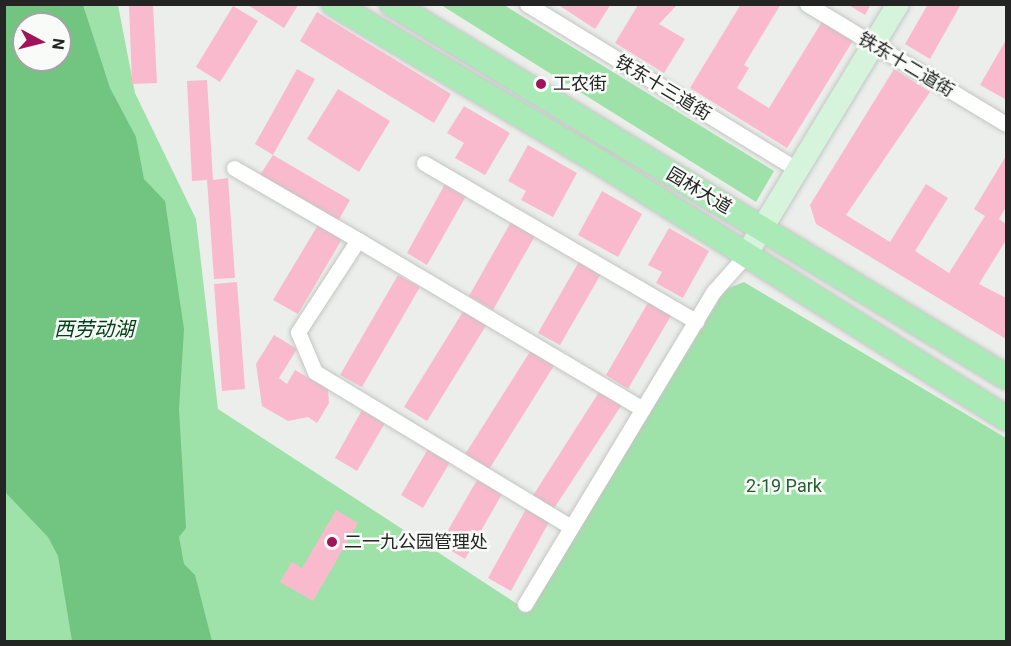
<!DOCTYPE html>
<meta charset="utf-8">
<style>
body{margin:0}
#map{position:relative;width:1011px;height:646px;overflow:hidden;background:#ebeeeb;font-family:Roboto,"Noto Sans SC",sans-serif}
div>[style]{position:absolute}
.green>*{inset:0;background:#9fe2a9}
.water>*{inset:0;background:#71c580}
.building>*{inset:0;background:#fabace}
.roads{filter:drop-shadow(0 0 2px #c3c6c3) drop-shadow(0 0 2px #c3c6c3)}
.street>*{height:15px;margin:-7.5px;padding:0 7.5px;transform-origin:7.5px;border-radius:7.5px;background:#fff}
.secondary>*{height:22px;margin:-11px;padding:0 11px;transform-origin:11px;border-radius:11px;background:#d5f4db}
.primary>*{height:24px;margin:-12px;padding:0 12px;transform-origin:12px;border-radius:12px;background:#aaeab7}
.dots>*{width:16px;height:16px;translate:-50% -50%;box-sizing:border-box;border:3px solid #f8fbf8;border-radius:50%}
span{translate:-50% -50%;white-space:nowrap;text-align:center;line-height:1.15;-webkit-text-stroke:5px #f8fbf8;paint-order:stroke}
.street-label{font-size:18px;color:#232423}
.poi-label{font-size:18px;color:#232423}
.left{translate:0 -50%;text-align:left}
.park-label{font-size:18px;color:#245e31}
.water-label{font-size:20px;color:#004115;font-style:italic}
.frame{position:absolute;inset:0;border:6px solid #232423;pointer-events:none}
.north{position:absolute;left:12px;top:12px;width:60px;height:60px;box-sizing:border-box;background:#f8fbf8;border:2px solid #a3a5a3;border-radius:50%;rotate:97deg;font-size:16px;font-weight:700;line-height:24px;text-align:center;color:#232423}
.north::after{content:'';display:block;margin:auto;width:21px;height:27px;background:#a21459;clip-path:polygon(50% 0,100% 100%,50% 72%,0 100%)}
</style>
<div id="map">
<div class="green">
<div style="clip-path:polygon(evenodd,4px 5px,118px 5px,135px 93px,196px 219px,218px 409px,525px 609px,721px 291px,744px 282px,1006px 438px,1006px 641px,5px 641px,4px 5px,24px 24px,60px 24px,60px 60px,24px 60px,24px 24px)"></div>
<div style="clip-path:polygon(441px 5px,504px 5px,774px 171px,756px 202px)"></div>
</div>
<div class="water">
<div style="clip-path:polygon(evenodd,5px 4px,83px 5px,110px 88px,136px 137px,144px 179px,165px 201px,184px 329px,179px 409px,186px 528px,179px 537px,184px 564px,195px 575px,212px 641px,72px 641px,58px 556px,48px 537px,5px 492px,5px 4px,24px 24px,60px 24px,60px 60px,24px 60px,24px 24px)"></div>
</div>
<div class="building">
<div style="clip-path:polygon(129px 4px,153px 4px,157px 83px,132px 84px)"></div>
<div style="clip-path:polygon(246px 4px,297px 4px,298px 5px,284px 28px)"></div>
<div style="clip-path:polygon(557px 4px,611px 4px,595px 29px)"></div>
<div style="clip-path:polygon(741px 4px,781px 4px,744px 65px,749px 68px,737px 88px,769px 108px,823px 20px,854px 39px,787px 148px,690px 88px)"></div>
<div style="clip-path:polygon(847px 4px,871px 4px,865px 15px)"></div>
<div style="clip-path:polygon(928px 4px,961px 4px,930px 59px,905px 44px)"></div>
<div style="clip-path:polygon(638px 5px,677px 5px,659px 24px,685px 39px,664px 73px,615px 43px)"></div>
<div style="clip-path:polygon(233px 6px,258px 21px,220px 82px,196px 67px)"></div>
<div style="clip-path:polygon(317px 12px,451px 94px,434px 123px,300px 41px)"></div>
<div style="clip-path:polygon(1006px 40px,1006px 96px,1005px 99px,980px 85px)"></div>
<div style="clip-path:polygon(297px 69px,315px 79px,273px 155px,350px 200px,338px 221px,260px 175px,273px 155px,255px 144px)"></div>
<div style="clip-path:polygon(894px 69px,930px 92px,846px 215px,890px 242px,926px 184px,948px 198px,915px 251px,949px 273px,985px 216px,974px 209px,1006px 156px,1006px 207px,999px 219px,1006px 224px,1006px 240px,979px 284px,1006px 298px,1006px 339px,816px 224px,810px 205px)"></div>
<div style="clip-path:polygon(207px 80px,213px 180px,228px 178px,235px 278px,214px 279px,207px 180px,192px 181px,187px 81px)"></div>
<div style="clip-path:polygon(338px 89px,390px 121px,359px 172px,307px 139px)"></div>
<div style="clip-path:polygon(464px 106px,510px 133px,485px 175px,455px 158px,464px 143px,447px 133px)"></div>
<div style="clip-path:polygon(528px 145px,577px 173px,553px 217px,521px 200px,526px 191px,508px 181px)"></div>
<div style="clip-path:polygon(445px 184px,466px 196px,427px 265px,407px 253px)"></div>
<div style="clip-path:polygon(602px 191px,642px 214px,618px 257px,578px 235px)"></div>
<div style="clip-path:polygon(511px 222px,535px 236px,493px 310px,469px 296px)"></div>
<div style="clip-path:polygon(318px 225px,342px 239px,298px 314px,273px 300px)"></div>
<div style="clip-path:polygon(669px 228px,709px 251px,683px 298px,656px 283px,662px 272px,648px 265px)"></div>
<div style="clip-path:polygon(580px 260px,602px 272px,560px 345px,538px 333px)"></div>
<div style="clip-path:polygon(398px 275px,420px 287px,362px 387px,340px 375px)"></div>
<div style="clip-path:polygon(237px 282px,245px 389px,222px 391px,214px 284px)"></div>
<div style="clip-path:polygon(649px 301px,672px 314px,628px 389px,606px 375px)"></div>
<div style="clip-path:polygon(464px 310px,487px 324px,427px 421px,404px 407px)"></div>
<div style="clip-path:polygon(274px 335px,297px 349px,279px 378px,287px 384px,295px 370px,328px 389px,329px 403px,317px 423px,308px 417px,288px 421px,262px 406px,256px 364px)"></div>
<div style="clip-path:polygon(531px 350px,555px 364px,488px 471px,464px 456px)"></div>
<div style="clip-path:polygon(601px 389px,623px 403px,553px 510px,532px 497px)"></div>
<div style="clip-path:polygon(362px 410px,385px 423px,357px 471px,335px 458px)"></div>
<div style="clip-path:polygon(428px 449px,450px 462px,423px 508px,401px 495px)"></div>
<div style="clip-path:polygon(477px 480px,502px 494px,465px 559px,440px 544px)"></div>
<div style="clip-path:polygon(526px 509px,549px 522px,511px 591px,488px 578px)"></div>
<div style="clip-path:polygon(336px 510px,358px 523px,313px 601px,280px 582px,292px 562px,302px 568px)"></div>
</div>
<div class="roads">
<div class="street">
<div style="left:527px;top:4px;width:320px;rotate:31.5deg"></div>
<div style="left:807px;top:4px;width:232px;rotate:31.1deg"></div>
<div style="left:424px;top:163px;width:315px;rotate:30.2deg"></div>
<div style="left:234px;top:168px;width:143px;rotate:30.1deg"></div>
<div style="left:571px;top:527px;width:299px;rotate:-148.8deg"></div>
<div style="left:315px;top:372px;width:43px;rotate:-113deg"></div>
<div style="left:298px;top:332px;width:110px;rotate:-56.9deg"></div>
<div style="left:358px;top:240px;width:331px;rotate:30.7deg"></div>
<div style="left:525px;top:604px;width:366px;rotate:-58.9deg"></div>
<div style="left:714px;top:291px;width:48px;rotate:-48.4deg"></div>
</div>
<div class="secondary">
<div style="left:746px;top:255px;width:293px;rotate:-58.8deg"></div>
</div>
<div class="primary">
<div style="left:334px;top:4px;width:305px;rotate:30.8deg"></div>
<div style="left:596px;top:160px;width:484px;rotate:32.2deg"></div>
<div style="left:392px;top:4px;width:718px;rotate:31.28deg"></div>
</div>
</div>
<div class="dots">
<div style="left:541px;top:84px;background:#a21459"></div>
<div style="left:332px;top:542px;background:#a21459"></div>
</div>
<div class="street-label">
<span style="left:906px;top:65px;rotate:31deg">铁东十二道街</span>
<span style="left:663px;top:88px;rotate:31deg">铁东十三道街</span>
<span style="left:699px;top:191px;rotate:31deg">园林大道</span>
</div>
<div class="poi-label">
<span class="left" style="left:553px;top:84px">工农街</span>
<span class="left" style="left:344px;top:542px">二一九公园管理处</span>
</div>
<div class="park-label">
<span style="left:784px;top:486px">2·19 Park</span>
</div>
<div class="water-label">
<span style="left:94px;top:329px">西劳动湖</span>
</div>
<div class="frame"></div>
<div class="north">N</div>
</div>
